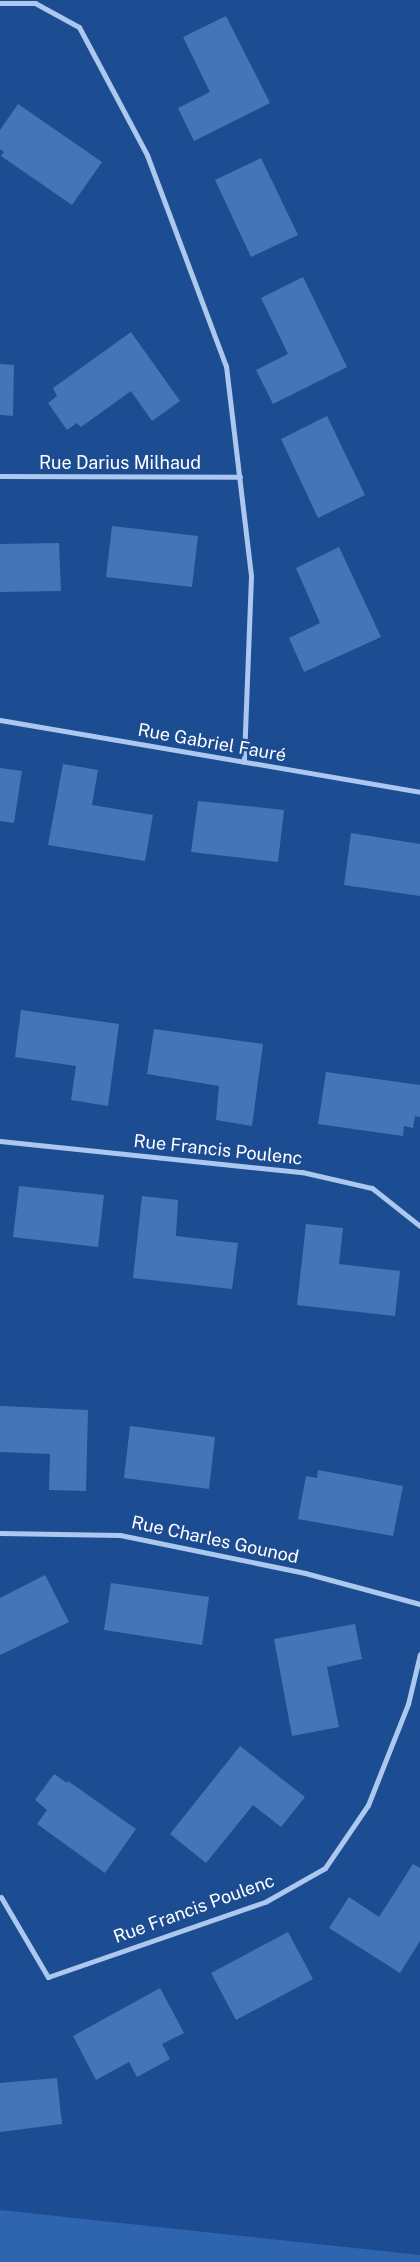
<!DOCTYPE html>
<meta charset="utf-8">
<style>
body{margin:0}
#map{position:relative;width:420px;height:2262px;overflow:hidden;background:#1c4c91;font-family:"Public Sans",sans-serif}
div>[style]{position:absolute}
.green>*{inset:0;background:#2f65af}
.building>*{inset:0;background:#4475b9}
.minor>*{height:5px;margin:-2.5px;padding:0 2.5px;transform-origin:2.5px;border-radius:2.5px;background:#acc8ee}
span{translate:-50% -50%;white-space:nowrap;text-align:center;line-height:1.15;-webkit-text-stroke:5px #1c4c91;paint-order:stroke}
.street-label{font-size:18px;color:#fff}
</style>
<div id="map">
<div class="green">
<div style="clip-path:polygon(0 2210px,420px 2255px,420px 2262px,0 2262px)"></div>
</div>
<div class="building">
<div style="clip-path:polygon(226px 16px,270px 103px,194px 141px,178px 108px,210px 92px,183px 37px)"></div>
<div style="clip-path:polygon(18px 104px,102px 162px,72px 205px,1px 156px,4px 152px,0 149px,0 130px)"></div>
<div style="clip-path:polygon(261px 158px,298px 235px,251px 257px,215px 180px)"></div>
<div style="clip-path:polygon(303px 277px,347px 367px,273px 404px,256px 370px,288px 354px,261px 298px)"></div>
<div style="clip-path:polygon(131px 332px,180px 401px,152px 421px,131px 391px,81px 427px,77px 423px,67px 430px,48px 403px,57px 396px,53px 388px)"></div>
<div style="clip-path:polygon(0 364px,14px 365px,13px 416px,0 415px)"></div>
<div style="clip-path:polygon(327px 416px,365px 495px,318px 518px,281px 439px)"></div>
<div style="clip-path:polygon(112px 526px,198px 536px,192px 587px,106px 577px)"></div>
<div style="clip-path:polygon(59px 543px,61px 591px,0 592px,0 544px)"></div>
<div style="clip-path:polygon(339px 547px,381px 637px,304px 672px,289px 638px,320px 623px,296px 568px)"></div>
<div style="clip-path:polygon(63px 764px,98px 770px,92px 805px,153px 815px,145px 861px,48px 845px)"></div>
<div style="clip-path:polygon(0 768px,22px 771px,14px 823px,0 821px)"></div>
<div style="clip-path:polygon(198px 801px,284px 810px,278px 862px,191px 852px)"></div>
<div style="clip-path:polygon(351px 833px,420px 844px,420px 896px,344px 885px)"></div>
<div style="clip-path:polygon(21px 1010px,119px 1024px,108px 1106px,71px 1100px,76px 1066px,15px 1057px)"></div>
<div style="clip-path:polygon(154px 1029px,263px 1044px,252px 1126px,216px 1120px,219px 1086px,147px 1074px)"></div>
<div style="clip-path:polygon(326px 1072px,420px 1085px,420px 1117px,415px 1116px,413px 1128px,404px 1126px,403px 1136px,318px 1124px)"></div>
<div style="clip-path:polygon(19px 1186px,104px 1195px,98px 1247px,13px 1237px)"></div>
<div style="clip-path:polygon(142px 1196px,178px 1200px,176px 1236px,238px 1243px,232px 1289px,133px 1278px)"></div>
<div style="clip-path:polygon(306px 1224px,343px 1228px,339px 1264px,400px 1271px,395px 1316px,297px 1305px)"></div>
<div style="clip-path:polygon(0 1406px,88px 1410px,86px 1491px,49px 1490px,50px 1454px,0 1452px)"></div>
<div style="clip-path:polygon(130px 1426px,215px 1437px,209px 1489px,124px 1478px)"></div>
<div style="clip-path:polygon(318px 1470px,403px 1486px,393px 1536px,298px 1519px,306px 1476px,317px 1478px)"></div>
<div style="clip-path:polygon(45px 1575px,69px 1622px,0 1655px,0 1598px)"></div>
<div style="clip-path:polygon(111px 1583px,209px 1597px,202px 1645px,104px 1630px)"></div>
<div style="clip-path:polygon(355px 1624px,362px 1659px,327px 1667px,339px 1727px,292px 1736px,274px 1639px)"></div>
<div style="clip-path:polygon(240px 1746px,305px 1797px,281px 1827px,253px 1805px,206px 1863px,170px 1834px)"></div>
<div style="clip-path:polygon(54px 1774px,67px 1783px,68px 1781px,136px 1829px,105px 1873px,37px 1824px,47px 1810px,35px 1800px)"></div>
<div style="clip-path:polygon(413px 1864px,420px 1868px,420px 1941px,400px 1973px,329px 1928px,349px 1897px,379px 1917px)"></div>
<div style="clip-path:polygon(288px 1932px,313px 1979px,236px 2020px,211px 1973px)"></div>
<div style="clip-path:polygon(160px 1988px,184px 2033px,162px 2044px,170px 2059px,137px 2077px,129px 2062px,96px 2080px,73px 2036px)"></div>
<div style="clip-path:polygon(57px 2078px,62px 2124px,0 2132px,0 2083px)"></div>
</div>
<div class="minor">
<div style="left:0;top:3px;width:35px"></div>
<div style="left:35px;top:3px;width:50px;rotate:28.6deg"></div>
<div style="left:79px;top:27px;width:145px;rotate:62deg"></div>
<div style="left:147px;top:155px;width:225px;rotate:69.5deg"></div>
<div style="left:226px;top:366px;width:211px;rotate:83.2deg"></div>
<div style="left:251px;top:576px;width:186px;rotate:92.2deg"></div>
<div style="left:0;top:476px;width:240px;rotate:0.2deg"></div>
<div style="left:0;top:720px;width:426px;rotate:9.7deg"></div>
<div style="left:0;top:1141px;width:304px;rotate:5.9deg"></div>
<div style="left:302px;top:1172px;width:72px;rotate:12.9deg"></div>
<div style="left:372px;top:1188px;width:61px;rotate:38.4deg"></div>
<div style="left:0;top:1533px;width:120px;rotate:1deg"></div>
<div style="left:120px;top:1535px;width:189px;rotate:11.6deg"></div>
<div style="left:305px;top:1573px;width:119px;rotate:15.1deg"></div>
<div style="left:1px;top:1897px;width:93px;rotate:59.6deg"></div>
<div style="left:48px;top:1977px;width:230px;rotate:-19.1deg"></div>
<div style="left:265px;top:1902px;width:69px;rotate:-29.5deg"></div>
<div style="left:325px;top:1868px;width:76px;rotate:-55.7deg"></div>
<div style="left:368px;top:1805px;width:109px;rotate:-68.4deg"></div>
<div style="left:408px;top:1704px;width:51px;rotate:-76.5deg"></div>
</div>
<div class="street-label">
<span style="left:120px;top:463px">Rue Darius Milhaud</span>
<span style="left:212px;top:743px;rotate:10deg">Rue Gabriel Fauré</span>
<span style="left:218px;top:1150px;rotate:6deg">Rue Francis Poulenc</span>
<span style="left:215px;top:1540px;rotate:12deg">Rue Charles Gounod</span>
<span style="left:194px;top:1909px;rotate:-20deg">Rue Francis Poulenc</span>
</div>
</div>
